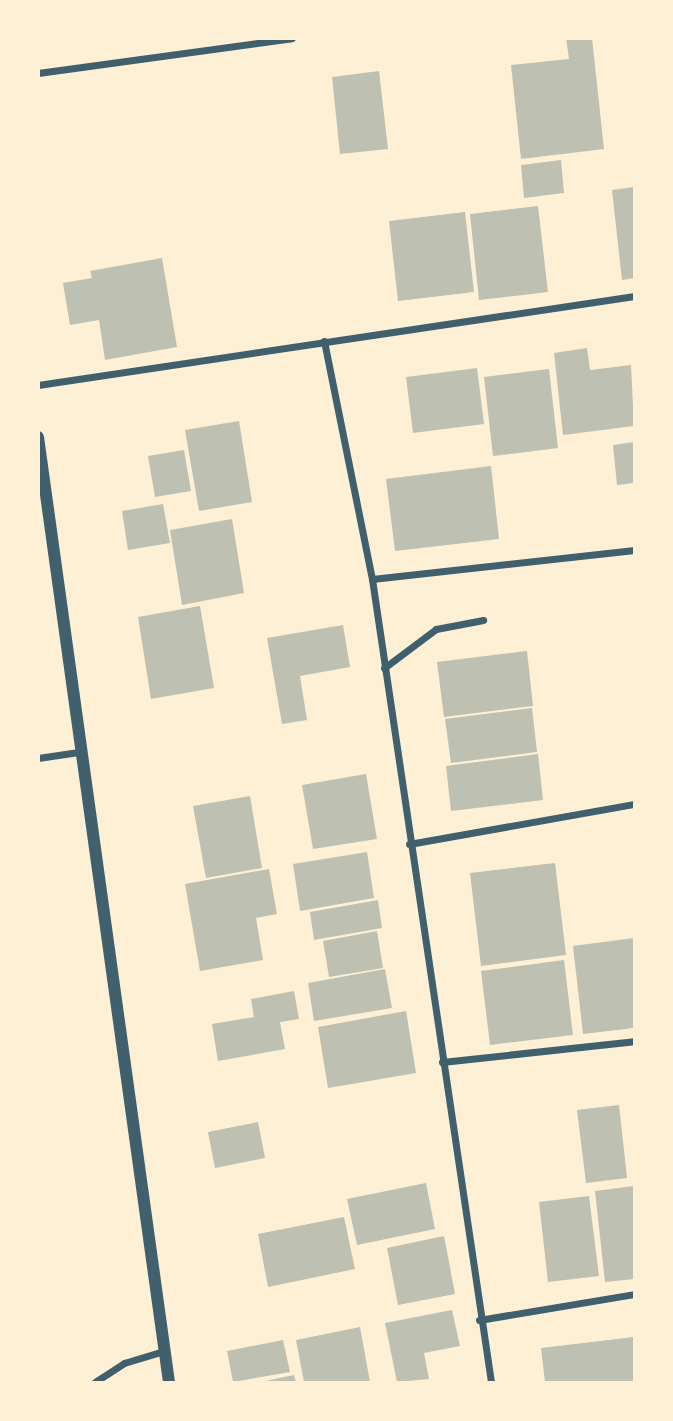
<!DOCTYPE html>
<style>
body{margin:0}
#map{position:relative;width:673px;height:1421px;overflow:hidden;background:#fdf0d5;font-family:"Noto Sans",sans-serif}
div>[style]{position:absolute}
.building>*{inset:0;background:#bec0b2}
.minor>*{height:7px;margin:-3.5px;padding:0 3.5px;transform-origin:3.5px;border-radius:3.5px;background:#3f606c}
.tertiary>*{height:12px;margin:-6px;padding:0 6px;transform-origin:6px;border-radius:6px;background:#3f606c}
span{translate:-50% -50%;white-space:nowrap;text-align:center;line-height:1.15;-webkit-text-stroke:5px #fdf0d5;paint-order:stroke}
.frame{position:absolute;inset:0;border:40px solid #fdf0d5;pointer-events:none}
</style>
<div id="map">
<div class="building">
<div style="clip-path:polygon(566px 38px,592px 38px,604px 149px,521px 159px,511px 65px,569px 59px)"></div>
<div style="clip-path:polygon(379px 71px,388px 149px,340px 154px,332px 77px)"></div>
<div style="clip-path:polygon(561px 160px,564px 193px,524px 198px,521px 165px)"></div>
<div style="clip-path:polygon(634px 187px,634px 278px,622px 280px,612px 190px)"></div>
<div style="clip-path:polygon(538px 206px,548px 292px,479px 300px,470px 214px)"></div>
<div style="clip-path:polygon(465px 212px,474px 292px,398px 301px,389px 221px)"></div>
<div style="clip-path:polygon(162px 258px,177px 347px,105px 360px,99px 320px,70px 325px,63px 283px,92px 278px,90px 271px)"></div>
<div style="clip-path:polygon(587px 348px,590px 370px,631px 365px,634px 426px,563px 435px,554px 353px)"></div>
<div style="clip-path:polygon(477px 368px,484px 424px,413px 433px,406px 377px)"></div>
<div style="clip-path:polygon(549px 369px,558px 448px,493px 456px,484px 377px)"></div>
<div style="clip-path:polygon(239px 421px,252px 502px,199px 511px,185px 430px)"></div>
<div style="clip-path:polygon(634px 442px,634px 483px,617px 485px,613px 445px)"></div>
<div style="clip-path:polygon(184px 450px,191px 491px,155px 497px,148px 456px)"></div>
<div style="clip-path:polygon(491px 466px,499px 539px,395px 551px,386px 479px)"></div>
<div style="clip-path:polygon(163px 504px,170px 543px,128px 550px,122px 511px)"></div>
<div style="clip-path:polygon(232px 519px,244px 593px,182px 605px,170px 530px)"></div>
<div style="clip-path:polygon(200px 606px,214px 688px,151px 699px,138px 617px)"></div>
<div style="clip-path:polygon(343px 625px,350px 667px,300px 676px,307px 720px,282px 724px,267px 638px)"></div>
<div style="clip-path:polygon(527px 651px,533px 706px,444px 717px,437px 662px)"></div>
<div style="clip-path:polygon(532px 708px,537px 752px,451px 763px,445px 719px)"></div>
<div style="clip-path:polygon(538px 754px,543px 800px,451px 811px,446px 766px)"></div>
<div style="clip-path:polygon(366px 774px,377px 839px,313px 849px,302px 785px)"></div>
<div style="clip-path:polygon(250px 796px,262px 868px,206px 878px,193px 806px)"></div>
<div style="clip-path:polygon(367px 852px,374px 898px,300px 911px,293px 864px)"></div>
<div style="clip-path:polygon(555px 863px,566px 955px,481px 966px,470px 873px)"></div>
<div style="clip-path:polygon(269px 869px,277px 914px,256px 918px,263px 960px,200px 971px,185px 884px)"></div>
<div style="clip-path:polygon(378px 900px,382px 928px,314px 940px,310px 912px)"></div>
<div style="clip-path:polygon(377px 931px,383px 968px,329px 977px,323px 941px)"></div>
<div style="clip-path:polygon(634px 938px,634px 1028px,583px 1034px,573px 946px)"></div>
<div style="clip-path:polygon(564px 960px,573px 1035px,490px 1045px,481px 971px)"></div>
<div style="clip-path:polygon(385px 969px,392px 1008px,314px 1021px,308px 983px)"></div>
<div style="clip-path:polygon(294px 991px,299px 1019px,280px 1022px,285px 1049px,218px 1061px,212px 1024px,254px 1017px,251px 999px)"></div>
<div style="clip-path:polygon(406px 1011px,416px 1073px,328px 1088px,318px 1027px)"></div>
<div style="clip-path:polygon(619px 1105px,627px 1178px,586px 1183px,577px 1110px)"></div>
<div style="clip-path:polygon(258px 1122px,265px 1158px,215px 1168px,208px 1132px)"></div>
<div style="clip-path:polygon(426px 1183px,435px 1229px,357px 1245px,347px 1199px)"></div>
<div style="clip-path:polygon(634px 1186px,634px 1279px,605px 1282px,595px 1191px)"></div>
<div style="clip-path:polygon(589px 1196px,599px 1276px,548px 1282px,539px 1202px)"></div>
<div style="clip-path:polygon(344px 1217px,355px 1269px,268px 1287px,258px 1234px)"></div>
<div style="clip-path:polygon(444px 1236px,455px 1294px,398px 1305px,387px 1248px)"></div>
<div style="clip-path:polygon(452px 1310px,460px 1346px,424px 1353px,429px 1379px,397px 1382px,385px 1323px)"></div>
<div style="clip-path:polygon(360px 1327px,370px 1382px,304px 1382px,296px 1340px)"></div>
<div style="clip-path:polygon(634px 1337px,634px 1382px,545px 1382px,541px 1348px)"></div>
<div style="clip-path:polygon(283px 1340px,290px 1372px,233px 1382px,227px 1351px)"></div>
<div style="clip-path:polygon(294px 1375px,296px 1382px,265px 1382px,265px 1381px)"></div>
</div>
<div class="minor">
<div style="left:38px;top:73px;width:256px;rotate:-7.8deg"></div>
<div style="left:324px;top:341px;width:243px;rotate:78.6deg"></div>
<div style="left:372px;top:579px;width:812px;rotate:81.57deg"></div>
<div style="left:38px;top:385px;width:603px;rotate:-8.49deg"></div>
<div style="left:372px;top:579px;width:264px;rotate:-6.3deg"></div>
<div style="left:384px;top:668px;width:65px;rotate:-36.9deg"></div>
<div style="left:436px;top:629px;width:48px;rotate:-10.8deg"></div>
<div style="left:38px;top:758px;width:41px;rotate:-8.3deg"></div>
<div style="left:409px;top:844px;width:229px;rotate:-10.1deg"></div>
<div style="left:442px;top:1062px;width:193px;rotate:-6.2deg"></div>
<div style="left:479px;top:1320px;width:157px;rotate:-9.5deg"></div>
<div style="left:95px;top:1382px;width:35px;rotate:-33deg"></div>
<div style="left:124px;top:1363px;width:42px;rotate:-16.7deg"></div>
</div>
<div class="tertiary">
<div style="left:38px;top:437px;width:954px;rotate:82.11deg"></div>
</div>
<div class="frame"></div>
</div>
